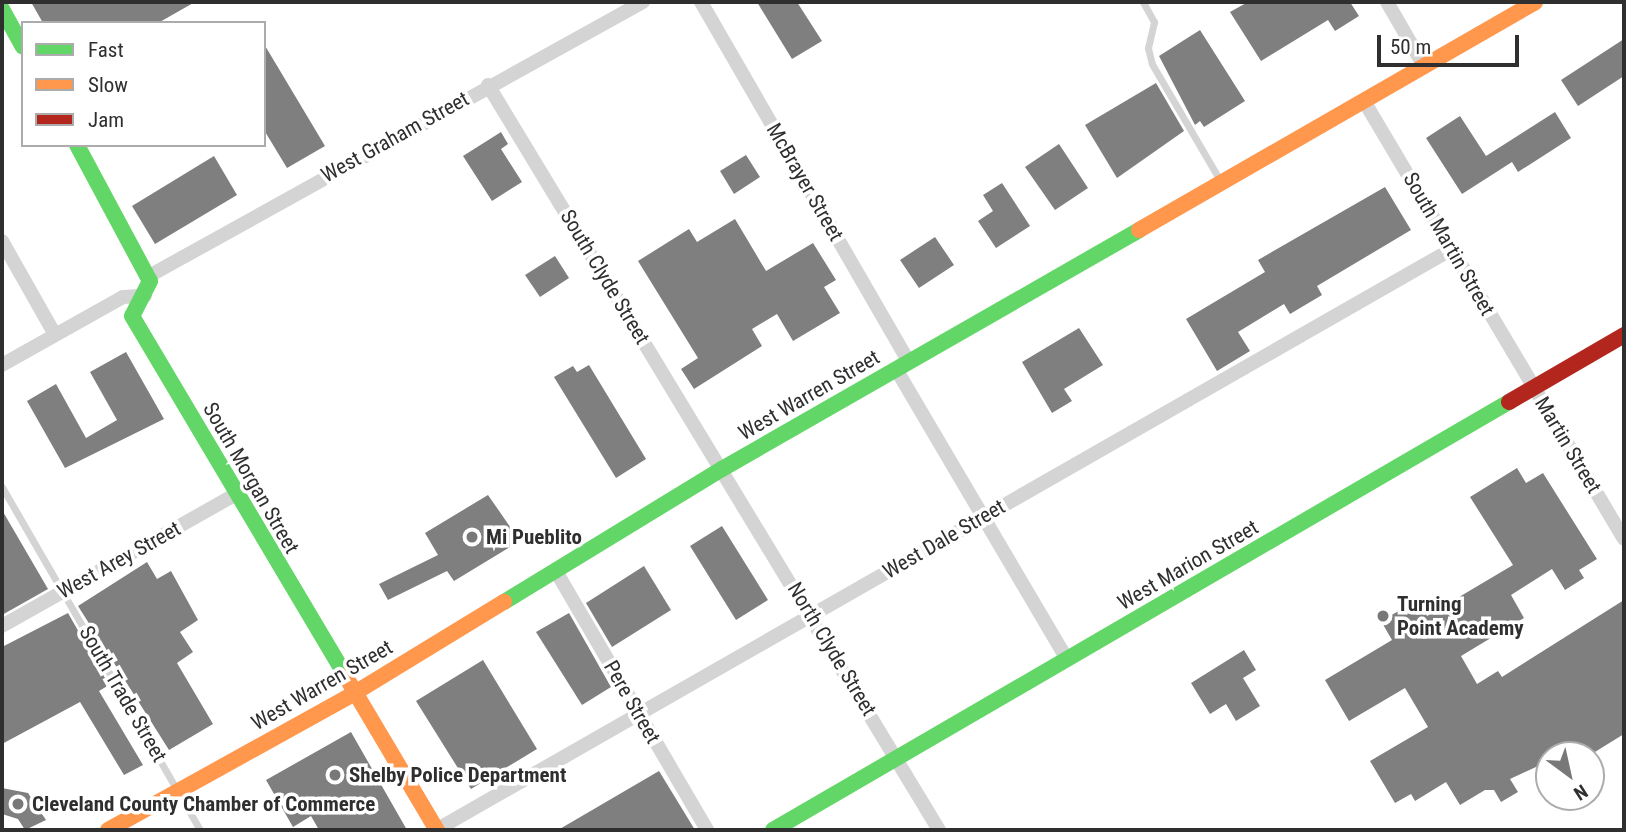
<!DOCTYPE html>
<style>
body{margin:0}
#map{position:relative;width:1626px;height:832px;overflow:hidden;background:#fff;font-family:"Roboto Condensed",sans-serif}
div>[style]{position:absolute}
.building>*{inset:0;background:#7f7f7f}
.lane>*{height:7px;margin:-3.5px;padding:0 3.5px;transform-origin:3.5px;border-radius:3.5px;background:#d4d4d4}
.street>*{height:14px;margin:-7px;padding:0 7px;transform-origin:7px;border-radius:7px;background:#d4d4d4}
.fast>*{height:16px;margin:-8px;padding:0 8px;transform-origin:8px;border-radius:8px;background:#63d668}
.slow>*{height:16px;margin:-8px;padding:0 8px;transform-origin:8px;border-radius:8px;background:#ff974d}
.jam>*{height:16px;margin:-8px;padding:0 8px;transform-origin:8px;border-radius:8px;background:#b3261e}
.dots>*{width:19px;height:19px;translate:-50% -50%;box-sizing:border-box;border:4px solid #fff;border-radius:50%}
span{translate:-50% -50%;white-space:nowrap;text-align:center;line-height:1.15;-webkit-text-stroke:7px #fff;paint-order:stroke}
.street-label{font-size:21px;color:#2f2f2f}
.poi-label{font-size:21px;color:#2f2f2f;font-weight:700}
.left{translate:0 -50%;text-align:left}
.frame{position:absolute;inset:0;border:4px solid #2f2f2f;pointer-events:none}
.legend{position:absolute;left:21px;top:21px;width:245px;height:126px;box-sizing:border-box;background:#fff;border:2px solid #acacac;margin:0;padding:9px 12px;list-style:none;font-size:21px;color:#2f2f2f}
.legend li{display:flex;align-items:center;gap:14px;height:35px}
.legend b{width:35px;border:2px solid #acacac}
.north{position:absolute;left:1535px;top:741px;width:70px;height:70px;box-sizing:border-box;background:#fff;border:2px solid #acacac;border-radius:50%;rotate:147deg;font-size:19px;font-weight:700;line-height:28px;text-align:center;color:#2f2f2f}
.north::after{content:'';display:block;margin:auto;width:24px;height:32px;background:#787878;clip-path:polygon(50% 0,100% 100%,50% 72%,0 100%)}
.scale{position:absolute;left:1377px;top:35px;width:142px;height:32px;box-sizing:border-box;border:4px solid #2f2f2f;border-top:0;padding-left:9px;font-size:21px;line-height:24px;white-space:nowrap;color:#2f2f2f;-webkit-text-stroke:5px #fff;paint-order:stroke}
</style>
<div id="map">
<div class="building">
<div style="clip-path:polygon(31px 2px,195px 2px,158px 23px,43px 23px)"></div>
<div style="clip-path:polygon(757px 2px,797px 2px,822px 41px,792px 59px)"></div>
<div style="clip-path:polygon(1248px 2px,1350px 2px,1359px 16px,1335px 31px,1328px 20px,1261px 61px,1230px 12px)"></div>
<div style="clip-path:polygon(1200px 30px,1245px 101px,1204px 127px,1200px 121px,1195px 125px,1159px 56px)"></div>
<div style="clip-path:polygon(1624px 39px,1624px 76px,1578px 106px,1561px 80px)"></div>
<div style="clip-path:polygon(264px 44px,325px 146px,287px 168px,264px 130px)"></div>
<div style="clip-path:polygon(1156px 83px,1184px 131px,1117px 178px,1085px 125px)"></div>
<div style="clip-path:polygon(1555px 112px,1571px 138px,1518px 172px,1512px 162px,1462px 194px,1426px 138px,1460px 116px,1486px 156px)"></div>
<div style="clip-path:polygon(501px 132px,508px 144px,501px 149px,522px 182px,492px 201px,463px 156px)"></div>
<div style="clip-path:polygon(1059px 144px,1088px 188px,1055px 210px,1025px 167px)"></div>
<div style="clip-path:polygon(746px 155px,760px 177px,734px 194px,720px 171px)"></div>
<div style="clip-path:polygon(214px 156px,237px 195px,155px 244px,132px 206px)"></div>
<div style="clip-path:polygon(1002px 183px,1030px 226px,996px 248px,978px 221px,993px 211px,983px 195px)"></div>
<div style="clip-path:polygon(1385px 187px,1411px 230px,1317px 286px,1322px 295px,1290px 314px,1284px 304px,1238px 332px,1250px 351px,1217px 371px,1186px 319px,1265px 272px,1258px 260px)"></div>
<div style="clip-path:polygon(735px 219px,766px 271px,813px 243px,836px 280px,824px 287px,840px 313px,793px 341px,777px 314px,752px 329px,762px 346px,694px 389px,681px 369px,698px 358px,638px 261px,689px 229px,697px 242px)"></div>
<div style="clip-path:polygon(935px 237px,954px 265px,919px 288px,900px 260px)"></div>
<div style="clip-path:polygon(555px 256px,569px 278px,540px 297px,525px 275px)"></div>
<div style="clip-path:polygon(1079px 328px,1103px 365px,1064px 389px,1072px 401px,1052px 413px,1022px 362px)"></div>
<div style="clip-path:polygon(126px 352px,164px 419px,65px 468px,27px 401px,56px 384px,86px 438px,117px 420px,90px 372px)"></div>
<div style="clip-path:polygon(589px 365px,646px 459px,616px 478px,554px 377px,573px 366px,577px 372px)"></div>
<div style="clip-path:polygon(1517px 468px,1526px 483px,1543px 473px,1597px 559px,1579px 570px,1584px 578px,1565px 590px,1552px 569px,1511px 595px,1524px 618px,1461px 656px,1477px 684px,1498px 671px,1502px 677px,1624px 600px,1624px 734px,1590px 755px,1549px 755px,1549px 761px,1510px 779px,1518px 792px,1501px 802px,1494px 790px,1485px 790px,1460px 805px,1446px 782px,1415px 801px,1411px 794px,1395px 803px,1370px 761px,1428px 727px,1405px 688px,1349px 721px,1325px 680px,1392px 640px,1381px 621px,1418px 600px,1427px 616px,1513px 565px,1470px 497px)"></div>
<div style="clip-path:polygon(488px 495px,520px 541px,454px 581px,447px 571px,388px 600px,379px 584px,438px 555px,425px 533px)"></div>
<div style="clip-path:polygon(2px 510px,48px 589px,2px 615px)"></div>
<div style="clip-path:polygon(722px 526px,768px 600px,736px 620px,690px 546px)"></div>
<div style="clip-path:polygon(147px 562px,157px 579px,171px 571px,198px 620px,180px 632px,193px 652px,177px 663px,213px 724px,169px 750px,78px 606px)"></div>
<div style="clip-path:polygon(644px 566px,671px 610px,612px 647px,586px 603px)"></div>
<div style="clip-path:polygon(68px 613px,109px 685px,99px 691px,143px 765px,124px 775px,80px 702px,2px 744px,2px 647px)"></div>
<div style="clip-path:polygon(569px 613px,611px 687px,582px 705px,536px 632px)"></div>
<div style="clip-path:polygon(1244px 650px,1256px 670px,1243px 678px,1260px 706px,1236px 721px,1226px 704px,1210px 714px,1191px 683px)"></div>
<div style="clip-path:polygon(483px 660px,537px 749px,471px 789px,416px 701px)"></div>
<div style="clip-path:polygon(351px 732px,407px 830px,319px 830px,311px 816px,293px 827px,266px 780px)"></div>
<div style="clip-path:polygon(659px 771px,695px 830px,558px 830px)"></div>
<div style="clip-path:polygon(2px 788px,28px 793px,46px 820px,25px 830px,18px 819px,2px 814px)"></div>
</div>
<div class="lane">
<div style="left:1143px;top:2px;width:23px;rotate:61deg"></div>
<div style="left:1154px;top:22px;width:27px;rotate:103deg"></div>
<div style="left:1148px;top:48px;width:16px;rotate:76deg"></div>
<div style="left:1152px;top:64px;width:137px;rotate:59.7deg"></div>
<div style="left:2px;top:487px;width:396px;rotate:60deg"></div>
</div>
<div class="street">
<div style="left:701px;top:2px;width:416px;rotate:60deg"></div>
<div style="left:1387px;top:2px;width:74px;rotate:60deg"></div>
<div style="left:488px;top:85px;width:871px;rotate:58.81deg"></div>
<div style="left:1364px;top:101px;width:509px;rotate:59.31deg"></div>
<div style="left:2px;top:241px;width:106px;rotate:60.5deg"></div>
<div style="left:149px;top:276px;width:565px;rotate:-29.02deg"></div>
<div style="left:2px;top:365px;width:139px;rotate:-29.3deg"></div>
<div style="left:123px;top:297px;width:22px;rotate:-3deg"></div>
<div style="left:896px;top:369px;width:337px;rotate:59.5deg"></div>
<div style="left:557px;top:573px;width:298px;rotate:59.7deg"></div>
<div style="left:2px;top:626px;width:269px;rotate:-29.4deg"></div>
<div style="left:436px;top:830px;width:1170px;rotate:-29.76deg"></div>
</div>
<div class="fast">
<div style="left:2px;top:9px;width:43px;rotate:61.1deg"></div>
<div style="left:77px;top:145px;width:154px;rotate:61.8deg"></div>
<div style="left:150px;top:281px;width:39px;rotate:117deg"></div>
<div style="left:132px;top:316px;width:420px;rotate:59.3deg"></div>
<div style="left:504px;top:602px;width:255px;rotate:-31.4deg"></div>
<div style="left:722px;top:469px;width:481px;rotate:-29.8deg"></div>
<div style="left:773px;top:830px;width:851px;rotate:-30.18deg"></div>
</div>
<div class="slow">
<div style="left:1139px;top:230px;width:457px;rotate:-29.9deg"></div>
<div style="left:346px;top:677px;width:178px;rotate:59.3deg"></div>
<div style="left:108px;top:830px;width:280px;rotate:-29deg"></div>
<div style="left:353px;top:694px;width:177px;rotate:-31.4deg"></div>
</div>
<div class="jam">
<div style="left:1509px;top:402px;width:133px;rotate:-30.2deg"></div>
</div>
<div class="dots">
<div style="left:472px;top:537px;background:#787878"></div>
<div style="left:1383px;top:616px;background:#787878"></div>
<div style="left:335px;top:775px;background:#787878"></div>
<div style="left:18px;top:804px;background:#787878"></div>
</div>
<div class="street-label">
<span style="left:395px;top:137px;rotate:-29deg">West Graham Street</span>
<span style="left:805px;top:182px;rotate:60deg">McBrayer Street</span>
<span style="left:1449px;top:244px;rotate:60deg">South Martin Street</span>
<span style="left:605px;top:277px;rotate:59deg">South Clyde Street</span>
<span style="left:809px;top:395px;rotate:-30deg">West Warren Street</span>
<span style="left:1568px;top:445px;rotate:59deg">Martin Street</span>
<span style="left:251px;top:478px;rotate:60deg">South Morgan Street</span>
<span style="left:944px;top:539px;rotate:-30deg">West Dale Street</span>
<span style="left:119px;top:560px;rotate:-29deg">West Arey Street</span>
<span style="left:1188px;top:565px;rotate:-30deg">West Marion Street</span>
<span style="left:832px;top:649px;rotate:59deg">North Clyde Street</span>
<span style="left:322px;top:685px;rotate:-30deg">West Warren Street</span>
<span style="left:123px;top:694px;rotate:60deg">South Trade Street</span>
<span style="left:632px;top:702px;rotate:60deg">Pere Street</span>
</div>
<div class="poi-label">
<span class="left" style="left:486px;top:537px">Mi Pueblito</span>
<span class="left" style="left:1397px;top:616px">Turning<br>Point Academy</span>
<span class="left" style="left:349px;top:775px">Shelby Police Department</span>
<span class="left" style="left:32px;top:804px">Cleveland County Chamber of Commerce</span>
</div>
<div class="frame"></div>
<ul class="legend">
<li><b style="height:9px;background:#63d668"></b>Fast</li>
<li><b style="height:9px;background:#ff974d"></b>Slow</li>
<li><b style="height:9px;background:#b3261e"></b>Jam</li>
</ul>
<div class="north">N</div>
<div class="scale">50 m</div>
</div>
